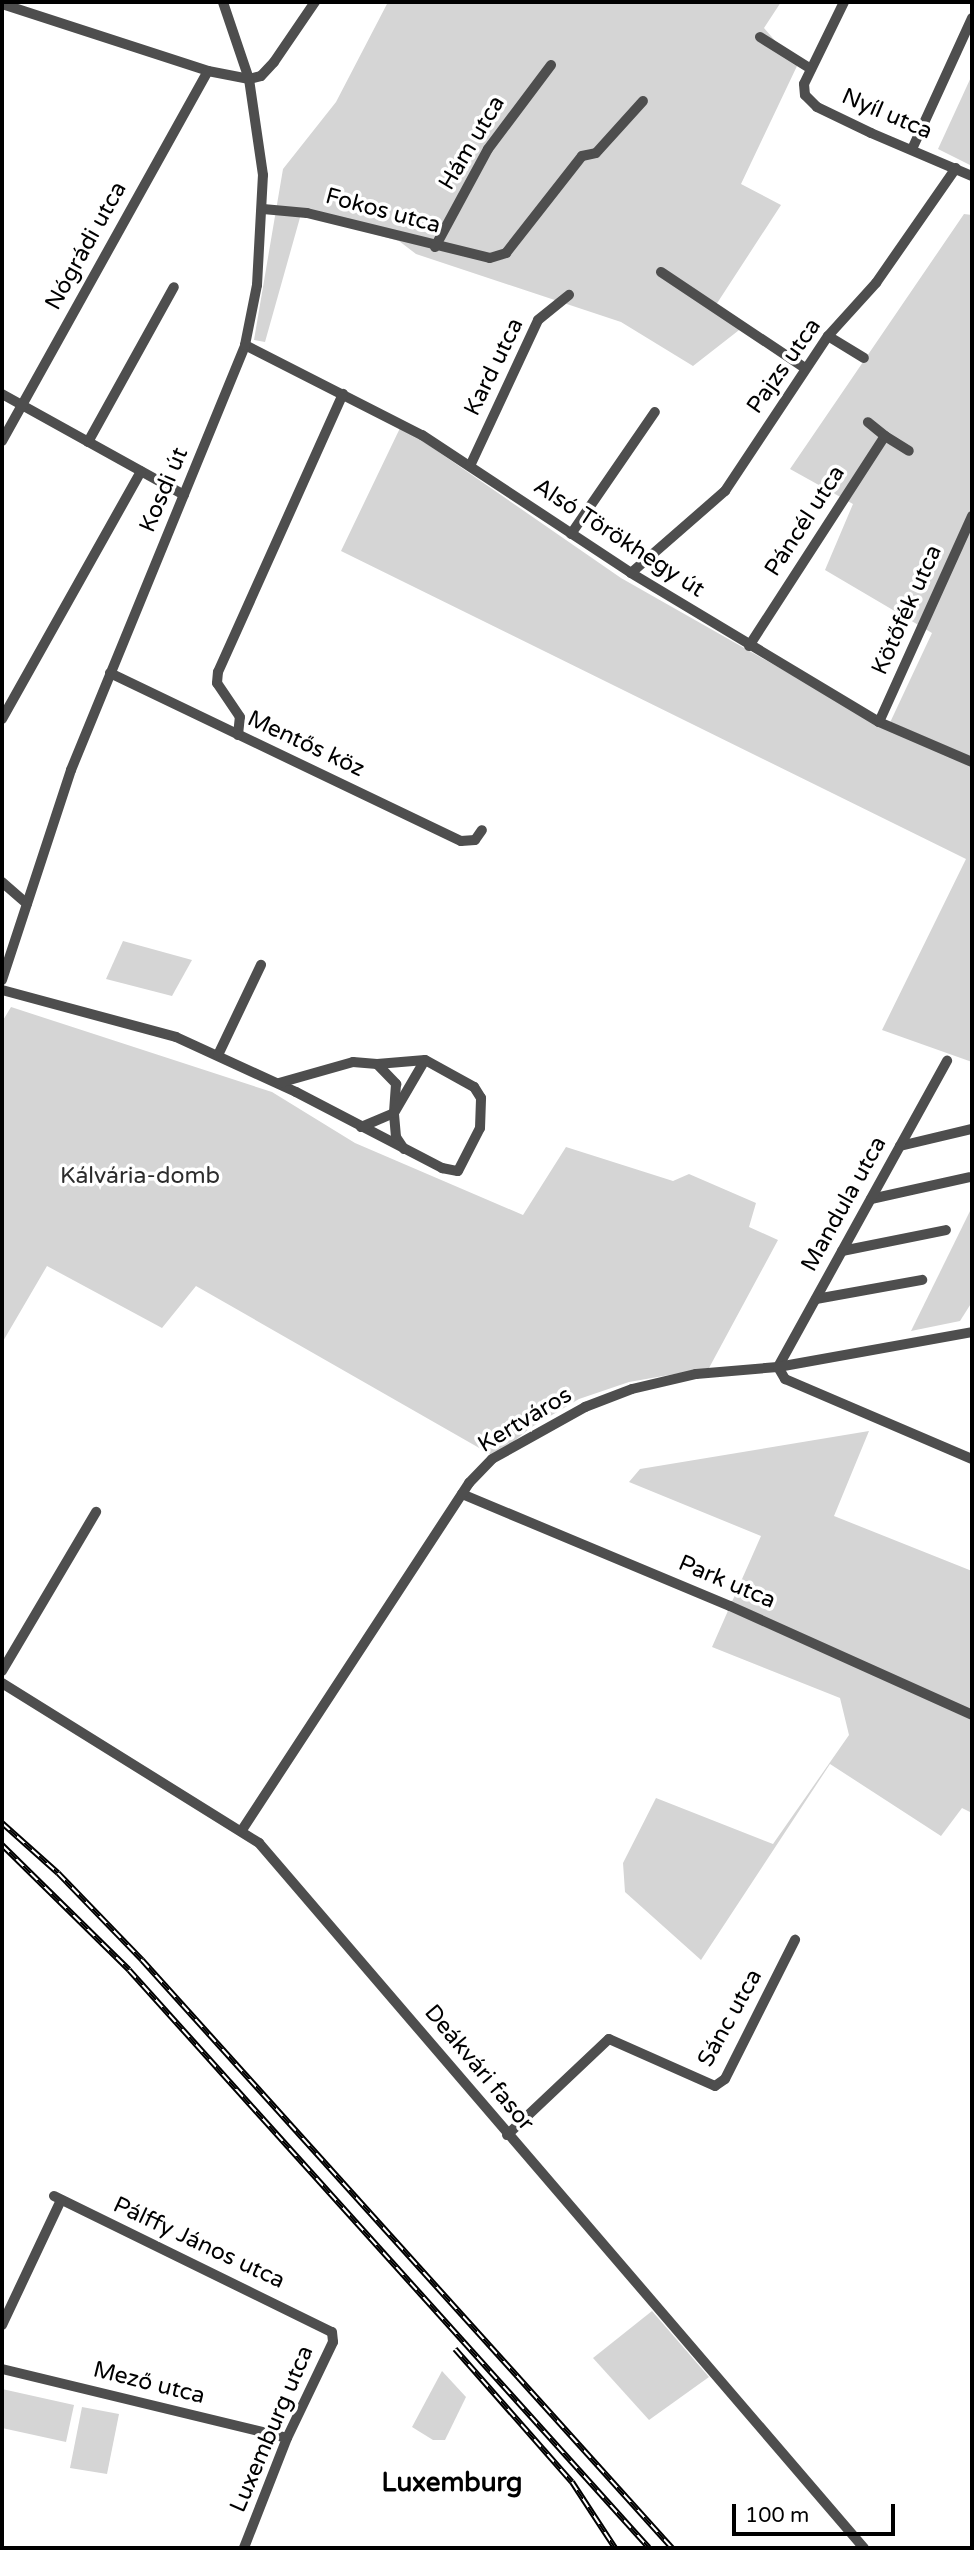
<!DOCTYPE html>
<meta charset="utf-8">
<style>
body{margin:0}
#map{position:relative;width:974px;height:2550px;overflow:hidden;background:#fff;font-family:"Varela Round",sans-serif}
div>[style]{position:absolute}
.green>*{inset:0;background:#d5d5d5}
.minor>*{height:10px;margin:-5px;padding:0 5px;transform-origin:5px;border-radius:5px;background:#4e4e4e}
.rail>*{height:6px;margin-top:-3px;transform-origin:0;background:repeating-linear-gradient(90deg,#fff 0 10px,#000 0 20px);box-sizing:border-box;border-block:2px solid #000}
span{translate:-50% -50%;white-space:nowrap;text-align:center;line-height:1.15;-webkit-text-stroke:7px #fff;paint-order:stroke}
.street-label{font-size:23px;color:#000}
.park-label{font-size:23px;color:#2c2c2c}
.quarter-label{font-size:26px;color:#000;font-weight:700}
.frame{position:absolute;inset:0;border:4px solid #000;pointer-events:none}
.scale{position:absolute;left:732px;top:2504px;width:163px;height:32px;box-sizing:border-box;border:4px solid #000;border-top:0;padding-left:9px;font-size:21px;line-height:24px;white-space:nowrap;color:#000;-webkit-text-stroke:5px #fff;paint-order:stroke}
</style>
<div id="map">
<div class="green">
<div style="clip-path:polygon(388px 2px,781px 2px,764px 28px,797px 66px,741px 184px,781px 205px,712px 311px,743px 327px,693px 366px,621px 322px,416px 254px,399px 241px,301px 214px,265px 342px,254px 340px,283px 169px,336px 102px)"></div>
<div style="clip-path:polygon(972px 75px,972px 166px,938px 149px)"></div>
<div style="clip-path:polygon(964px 214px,972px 215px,972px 1062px,882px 1030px,966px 859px,341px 551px,401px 426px,621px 578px,887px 729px,932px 633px,825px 570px,853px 504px,790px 469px)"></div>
<div style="clip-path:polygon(123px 941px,192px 960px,172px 996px,106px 979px)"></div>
<div style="clip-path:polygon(11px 1007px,272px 1092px,355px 1143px,523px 1215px,566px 1147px,673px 1181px,689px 1174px,756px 1203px,749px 1227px,778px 1240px,709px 1368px,629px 1382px,579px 1399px,530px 1428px,495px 1457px,196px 1286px,162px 1328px,47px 1266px,2px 1343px,2px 1022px)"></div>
<div style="clip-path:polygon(972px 1207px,972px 1302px,960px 1321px,911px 1331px)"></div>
<div style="clip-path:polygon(869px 1431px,834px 1516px,972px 1571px,972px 1813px,962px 1808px,941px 1836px,830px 1764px,701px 1960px,625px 1892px,623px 1863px,656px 1798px,773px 1844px,849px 1735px,840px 1698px,712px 1647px,761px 1536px,629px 1482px,640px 1469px)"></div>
<div style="clip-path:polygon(652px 2311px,709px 2377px,649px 2420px,593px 2358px)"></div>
<div style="clip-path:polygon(442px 2371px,466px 2397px,445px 2440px,433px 2440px,412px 2427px)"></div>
<div style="clip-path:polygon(2px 2389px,74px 2405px,66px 2442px,2px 2428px)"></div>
<div style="clip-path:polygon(82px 2407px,119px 2414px,107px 2474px,70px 2468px)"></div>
</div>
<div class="minor">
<div style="left:844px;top:2px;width:91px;rotate:116deg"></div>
<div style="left:804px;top:84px;width:11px;rotate:85deg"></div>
<div style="left:805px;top:95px;width:17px;rotate:45deg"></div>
<div style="left:817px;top:107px;width:60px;rotate:25.7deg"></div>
<div style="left:871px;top:133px;width:110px;rotate:23.1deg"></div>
<div style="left:2px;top:4px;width:217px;rotate:18deg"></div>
<div style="left:208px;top:71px;width:42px;rotate:11deg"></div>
<div style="left:249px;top:79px;width:12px;rotate:-14deg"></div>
<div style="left:261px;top:76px;width:19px;rotate:-47deg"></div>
<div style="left:274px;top:62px;width:73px;rotate:-55.7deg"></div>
<div style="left:760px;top:37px;width:60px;rotate:32.1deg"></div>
<div style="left:913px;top:147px;width:142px;rotate:-65.4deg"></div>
<div style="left:263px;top:209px;width:44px;rotate:5.2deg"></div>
<div style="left:307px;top:213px;width:188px;rotate:13.8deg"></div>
<div style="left:490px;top:258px;width:17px;rotate:-17deg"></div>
<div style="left:506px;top:253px;width:123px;rotate:-51.9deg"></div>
<div style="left:582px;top:156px;width:14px;rotate:-12deg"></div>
<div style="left:596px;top:153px;width:70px;rotate:-47.9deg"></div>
<div style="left:435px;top:247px;width:111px;rotate:-61.6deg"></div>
<div style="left:488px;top:149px;width:105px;rotate:-53.1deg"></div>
<div style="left:661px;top:272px;width:173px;rotate:33.7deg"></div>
<div style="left:828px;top:336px;width:42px;rotate:31.4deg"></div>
<div style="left:245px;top:345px;width:199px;rotate:27deg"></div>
<div style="left:422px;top:435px;width:250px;rotate:33.4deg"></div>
<div style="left:631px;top:573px;width:289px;rotate:31deg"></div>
<div style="left:879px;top:722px;width:101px;rotate:23.3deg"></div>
<div style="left:2px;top:394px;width:208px;rotate:29deg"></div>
<div style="left:885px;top:436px;width:28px;rotate:32deg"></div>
<div style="left:2px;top:441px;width:423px;rotate:-60.9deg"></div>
<div style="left:88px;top:442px;width:177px;rotate:-61deg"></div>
<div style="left:470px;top:466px;width:161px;rotate:-65deg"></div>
<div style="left:538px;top:320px;width:40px;rotate:-39deg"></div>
<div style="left:571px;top:534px;width:148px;rotate:-55.5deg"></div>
<div style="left:631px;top:573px;width:125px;rotate:-41.1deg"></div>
<div style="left:725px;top:491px;width:186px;rotate:-56.4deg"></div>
<div style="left:828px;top:336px;width:72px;rotate:-47.8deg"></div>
<div style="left:876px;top:283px;width:140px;rotate:-55.2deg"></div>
<div style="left:749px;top:646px;width:250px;rotate:-57.1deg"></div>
<div style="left:885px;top:436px;width:22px;rotate:-141deg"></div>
<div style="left:110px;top:673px;width:389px;rotate:25.6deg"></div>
<div style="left:461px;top:841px;width:14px;rotate:-4deg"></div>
<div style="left:475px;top:840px;width:12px;rotate:-55deg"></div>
<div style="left:2px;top:719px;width:284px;rotate:-60.7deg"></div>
<div style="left:879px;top:722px;width:226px;rotate:-65.7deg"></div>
<div style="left:238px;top:735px;width:18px;rotate:-84deg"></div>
<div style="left:240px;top:717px;width:41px;rotate:-124.1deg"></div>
<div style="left:217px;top:683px;width:11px;rotate:-85deg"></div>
<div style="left:218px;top:672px;width:305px;rotate:-65.8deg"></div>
<div style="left:2px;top:882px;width:33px;rotate:41deg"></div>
<div style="left:2px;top:980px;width:221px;rotate:-71.8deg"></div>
<div style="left:71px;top:770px;width:459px;rotate:-67.7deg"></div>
<div style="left:245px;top:345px;width:61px;rotate:-78.7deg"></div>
<div style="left:257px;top:285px;width:110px;rotate:-86.9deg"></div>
<div style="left:263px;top:175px;width:97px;rotate:-98.3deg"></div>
<div style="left:249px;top:79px;width:81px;rotate:-108.7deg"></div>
<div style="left:2px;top:990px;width:180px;rotate:15.1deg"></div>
<div style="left:176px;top:1037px;width:132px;rotate:24.6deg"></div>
<div style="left:296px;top:1092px;width:165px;rotate:27.5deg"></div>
<div style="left:442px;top:1168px;width:16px;rotate:11deg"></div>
<div style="left:458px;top:1171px;width:48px;rotate:-62.9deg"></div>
<div style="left:480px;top:1128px;width:30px;rotate:-88deg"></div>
<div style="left:481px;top:1098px;width:13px;rotate:-122deg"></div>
<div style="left:474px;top:1087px;width:56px;rotate:-151.1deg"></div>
<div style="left:425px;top:1060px;width:48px;rotate:175.2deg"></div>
<div style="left:218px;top:1055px;width:100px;rotate:-64.5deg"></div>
<div style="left:279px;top:1083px;width:77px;rotate:-15.8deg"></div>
<div style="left:353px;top:1062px;width:24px;rotate:5deg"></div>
<div style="left:377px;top:1064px;width:28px;rotate:46deg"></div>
<div style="left:396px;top:1084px;width:29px;rotate:94deg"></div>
<div style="left:394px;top:1113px;width:36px;rotate:157deg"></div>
<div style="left:900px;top:1146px;width:74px;rotate:-13.3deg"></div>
<div style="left:404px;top:1149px;width:14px;rotate:-124deg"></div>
<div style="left:396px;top:1137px;width:24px;rotate:-95deg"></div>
<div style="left:394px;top:1113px;width:61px;rotate:-59.7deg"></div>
<div style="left:871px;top:1199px;width:101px;rotate:-12.5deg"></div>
<div style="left:842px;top:1251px;width:106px;rotate:-11.4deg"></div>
<div style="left:816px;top:1299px;width:108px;rotate:-10.2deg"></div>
<div style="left:778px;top:1367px;width:350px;rotate:-61.1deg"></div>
<div style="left:778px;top:1367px;width:14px;rotate:60deg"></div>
<div style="left:785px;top:1379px;width:203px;rotate:23.2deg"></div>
<div style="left:462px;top:1494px;width:290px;rotate:22.7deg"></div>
<div style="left:730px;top:1606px;width:265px;rotate:24.2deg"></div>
<div style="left:2px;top:1671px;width:185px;rotate:-59.4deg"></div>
<div style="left:2px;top:1683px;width:303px;rotate:31.9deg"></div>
<div style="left:259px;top:1843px;width:929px;rotate:49.37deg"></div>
<div style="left:242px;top:1830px;width:415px;rotate:-56.8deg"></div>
<div style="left:469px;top:1483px;width:33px;rotate:-46deg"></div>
<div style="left:492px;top:1459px;width:107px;rotate:-29.2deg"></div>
<div style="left:585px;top:1407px;width:50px;rotate:-21deg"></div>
<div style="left:632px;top:1389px;width:66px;rotate:-13.2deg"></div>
<div style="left:696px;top:1374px;width:82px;rotate:-4.9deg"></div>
<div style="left:778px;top:1367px;width:197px;rotate:-10.2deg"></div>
<div style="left:507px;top:2135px;width:140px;rotate:-43.3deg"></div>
<div style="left:609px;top:2039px;width:116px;rotate:23.9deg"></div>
<div style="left:715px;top:2086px;width:12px;rotate:-35deg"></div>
<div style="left:725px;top:2079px;width:156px;rotate:-63.3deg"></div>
<div style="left:54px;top:2196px;width:309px;rotate:26.1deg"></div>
<div style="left:332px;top:2332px;width:10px;rotate:84deg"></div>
<div style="left:333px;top:2342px;width:106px;rotate:115.6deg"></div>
<div style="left:287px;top:2438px;width:118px;rotate:111.4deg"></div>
<div style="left:2px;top:2325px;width:138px;rotate:-64.7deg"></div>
<div style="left:2px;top:2369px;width:293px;rotate:13.6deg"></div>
</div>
<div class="rail">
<div style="left:2px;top:1823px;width:75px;rotate:41.8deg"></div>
<div style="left:58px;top:1873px;width:121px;rotate:46deg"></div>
<div style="left:142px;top:1960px;width:792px;rotate:47.97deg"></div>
<div style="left:2px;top:1845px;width:178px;rotate:44.5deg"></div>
<div style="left:129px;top:1970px;width:777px;rotate:48.02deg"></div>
<div style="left:455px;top:2349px;width:177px;rotate:48.7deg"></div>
<div style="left:572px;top:2482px;width:79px;rotate:56.9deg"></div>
</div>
<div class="street-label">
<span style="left:887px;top:114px;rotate:23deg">Nyíl utca</span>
<span style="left:472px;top:143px;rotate:-59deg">Hám utca</span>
<span style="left:383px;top:211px;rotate:15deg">Fokos utca</span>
<span style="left:86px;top:246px;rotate:-61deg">Nógrádi utca</span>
<span style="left:784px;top:366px;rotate:-55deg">Pajzs utca</span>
<span style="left:494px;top:367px;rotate:-64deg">Kard utca</span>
<span style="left:164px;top:490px;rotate:-67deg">Kosdi út</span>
<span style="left:805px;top:521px;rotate:-57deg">Páncél utca</span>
<span style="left:619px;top:538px;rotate:33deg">Alsó Törökhegy út</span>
<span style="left:907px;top:610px;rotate:-66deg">Kötőfék utca</span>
<span style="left:306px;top:744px;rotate:25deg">Mentős köz</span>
<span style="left:844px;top:1204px;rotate:-61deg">Mandula utca</span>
<span style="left:525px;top:1420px;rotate:-31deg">Kertváros</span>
<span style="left:727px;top:1582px;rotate:23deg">Park utca</span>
<span style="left:730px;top:2018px;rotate:-61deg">Sánc utca</span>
<span style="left:479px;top:2068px;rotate:50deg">Deákvári fasor</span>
<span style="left:199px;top:2243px;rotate:25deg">Pálffy János utca</span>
<span style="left:149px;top:2383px;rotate:14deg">Mező utca</span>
<span style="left:272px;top:2429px;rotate:-67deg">Luxemburg utca</span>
</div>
<div class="park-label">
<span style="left:140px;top:1176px">Kálvária-domb</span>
</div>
<div class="quarter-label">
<span style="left:452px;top:2483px">Luxemburg</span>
</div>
<div class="frame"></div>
<div class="scale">100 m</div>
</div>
